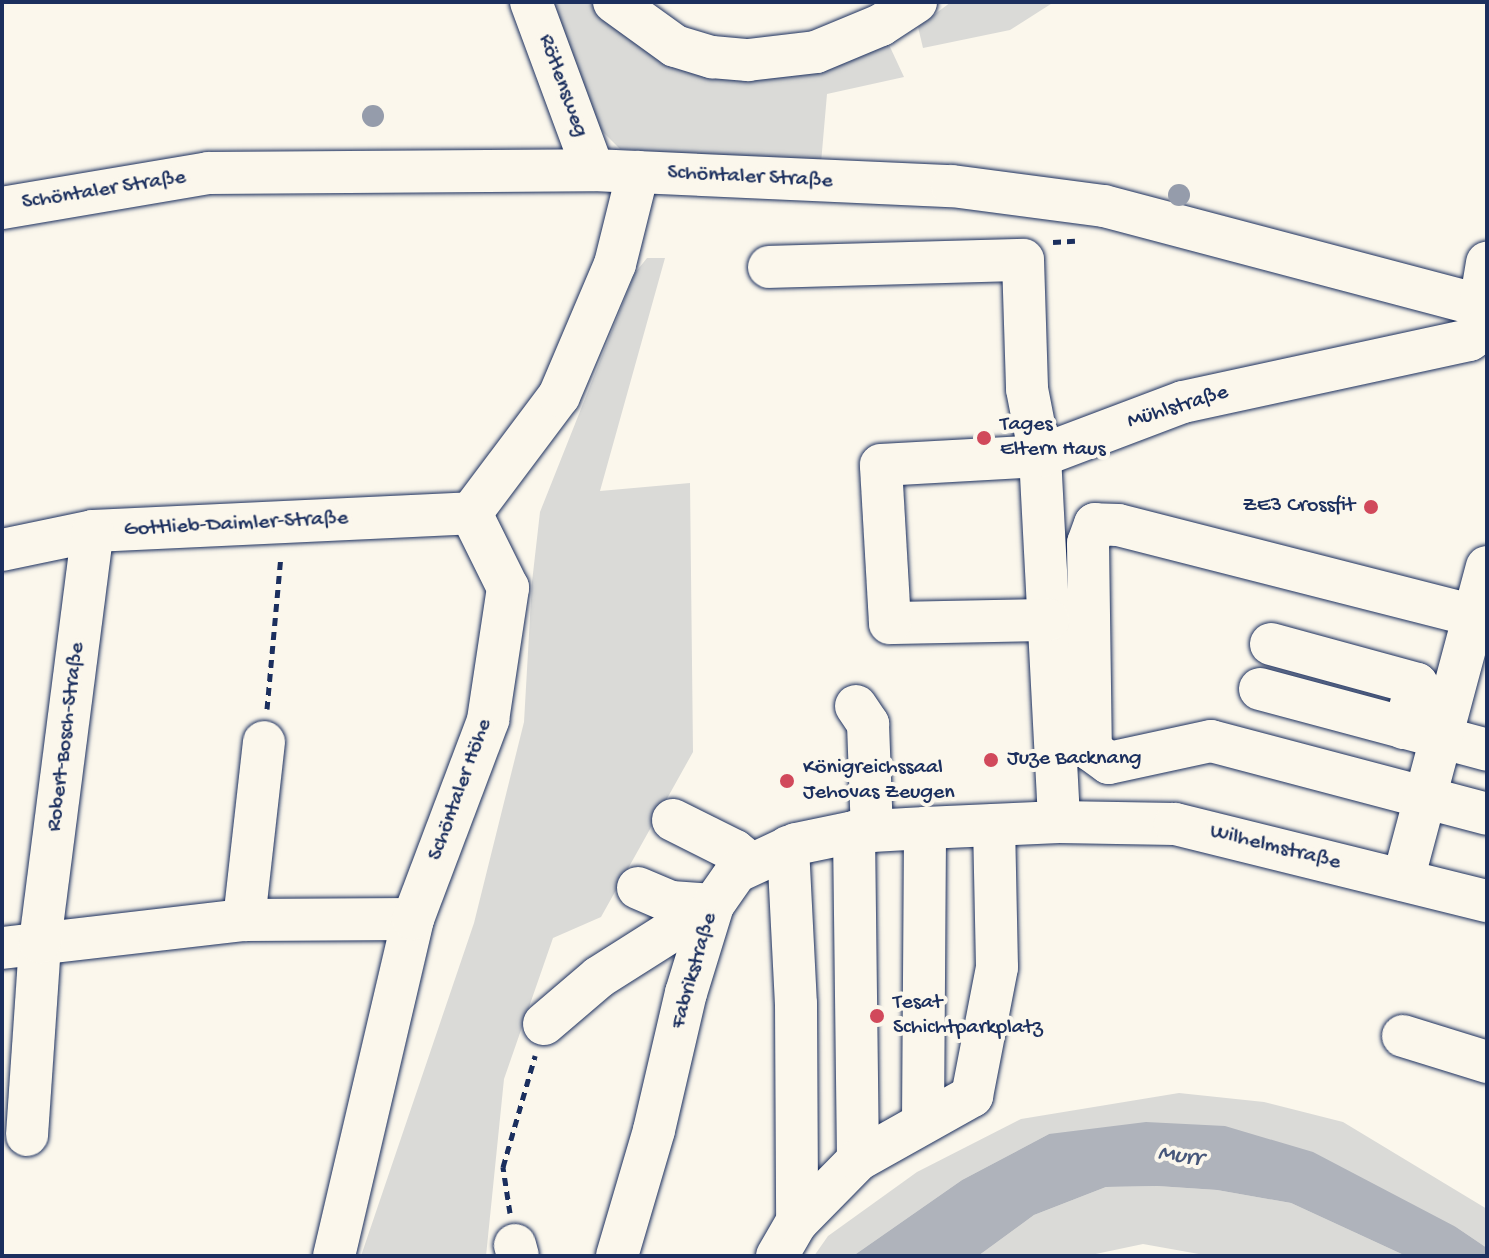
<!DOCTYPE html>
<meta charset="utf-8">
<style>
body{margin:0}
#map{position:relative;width:1489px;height:1258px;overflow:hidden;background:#fbf7ec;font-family:"Gochi Hand",sans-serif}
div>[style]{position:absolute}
.green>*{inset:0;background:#dadad7}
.water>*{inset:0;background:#afb3bb}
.path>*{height:5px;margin-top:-2.5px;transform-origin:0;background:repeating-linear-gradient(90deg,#1b2f5e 0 8px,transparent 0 14px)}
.roads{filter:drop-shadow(0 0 2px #1b2f5e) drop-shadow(0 0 2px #1b2f5e)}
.minor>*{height:42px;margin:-21px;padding:0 21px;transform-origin:21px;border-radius:21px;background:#fbf7ec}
.trees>*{width:22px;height:22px;margin:-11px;border-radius:50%;background:#959cab}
.dots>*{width:22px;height:22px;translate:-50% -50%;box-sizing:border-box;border:4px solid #fbf7ec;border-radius:50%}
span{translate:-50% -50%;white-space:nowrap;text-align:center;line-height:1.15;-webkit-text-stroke:8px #fbf7ec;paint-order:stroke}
.street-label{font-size:22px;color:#1b2f5e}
.poi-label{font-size:22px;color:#1b2f5e}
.left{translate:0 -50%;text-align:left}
.right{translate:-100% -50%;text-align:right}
.water-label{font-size:24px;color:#47577a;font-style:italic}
.frame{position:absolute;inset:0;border:4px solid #1b2f5e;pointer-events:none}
</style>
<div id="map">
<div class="green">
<div style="clip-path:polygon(559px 2px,589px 2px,650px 46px,884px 34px,904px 77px,827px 94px,821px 163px,620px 149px,598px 127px,552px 4px)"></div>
<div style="clip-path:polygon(951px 2px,1054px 2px,1010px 30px,923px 48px,918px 27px)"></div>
<div style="clip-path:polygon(647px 258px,665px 258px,600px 491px,690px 483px,693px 752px,601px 917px,553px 938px,504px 1079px,486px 1256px,361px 1256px,474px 923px,524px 722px,532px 582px,540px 512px,635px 273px)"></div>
<div style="clip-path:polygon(1179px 1093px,1264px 1102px,1343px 1122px,1487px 1209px,1487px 1248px,1456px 1227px,1049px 1134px,962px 1180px,853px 1256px,814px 1256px,828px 1236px,917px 1172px,1021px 1119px)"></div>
<div style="clip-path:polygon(1157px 1186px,1217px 1190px,1291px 1203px,1406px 1256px,1210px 1256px,1143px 1244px,1086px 1256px,978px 1256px,1034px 1215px,1106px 1187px)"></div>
</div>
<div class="water">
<div style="clip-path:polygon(1146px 1122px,1225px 1126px,1313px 1152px,1456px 1227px,1487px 1248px,1487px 1256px,1406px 1256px,1291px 1203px,1217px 1190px,1157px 1186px,1106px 1187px,1034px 1215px,978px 1256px,853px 1256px,962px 1180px,1049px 1134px)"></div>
</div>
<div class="path">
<div style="left:1053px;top:242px;width:22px;rotate:-3deg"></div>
<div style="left:267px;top:709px;width:154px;rotate:-84.8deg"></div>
<div style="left:510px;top:1213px;width:47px;rotate:-98.7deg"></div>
<div style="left:503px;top:1167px;width:116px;rotate:-73.9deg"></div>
</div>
<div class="roads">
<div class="minor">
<div style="left:531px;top:2px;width:179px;rotate:69.7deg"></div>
<div style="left:614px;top:2px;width:75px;rotate:35.8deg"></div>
<div style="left:675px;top:46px;width:39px;rotate:17deg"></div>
<div style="left:712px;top:57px;width:36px;rotate:5deg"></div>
<div style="left:748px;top:60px;width:68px;rotate:-6.7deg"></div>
<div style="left:816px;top:52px;width:70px;rotate:-22.6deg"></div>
<div style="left:881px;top:25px;width:42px;rotate:-33.3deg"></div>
<div style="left:2px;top:208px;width:209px;rotate:-9.6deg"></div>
<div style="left:208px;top:173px;width:385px;rotate:-0.4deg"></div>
<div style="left:593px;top:170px;width:359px;rotate:2.6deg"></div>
<div style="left:952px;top:186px;width:153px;rotate:7.5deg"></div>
<div style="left:1104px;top:206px;width:396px;rotate:14.8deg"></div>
<div style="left:769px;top:267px;width:254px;rotate:-1.6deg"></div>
<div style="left:1023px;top:260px;width:129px;rotate:88.2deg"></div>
<div style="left:1027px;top:389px;width:68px;rotate:79deg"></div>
<div style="left:1040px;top:456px;width:366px;rotate:87deg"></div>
<div style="left:1480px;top:305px;width:43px;rotate:-80.5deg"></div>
<div style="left:471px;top:513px;width:146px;rotate:-53.1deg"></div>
<div style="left:559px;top:396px;width:143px;rotate:-67deg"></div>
<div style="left:615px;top:264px;width:95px;rotate:-76deg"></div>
<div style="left:2px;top:550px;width:93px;rotate:-11.8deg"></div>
<div style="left:93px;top:531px;width:378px;rotate:-2.7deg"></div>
<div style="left:1487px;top:619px;width:381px;rotate:-165.7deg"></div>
<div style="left:1118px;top:525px;width:23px;rotate:-178deg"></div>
<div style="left:1095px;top:524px;width:20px;rotate:110deg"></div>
<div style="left:1088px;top:543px;width:207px;rotate:89.2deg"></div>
<div style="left:1091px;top:750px;width:22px;rotate:36deg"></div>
<div style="left:1109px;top:763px;width:104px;rotate:-12.2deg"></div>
<div style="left:1211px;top:741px;width:285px;rotate:14.8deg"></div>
<div style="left:1048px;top:620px;width:158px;rotate:178.9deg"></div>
<div style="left:890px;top:623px;width:158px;rotate:-93.3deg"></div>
<div style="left:881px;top:465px;width:159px;rotate:-3.2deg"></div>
<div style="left:1040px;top:456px;width:153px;rotate:-20.7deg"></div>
<div style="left:1183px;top:402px;width:293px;rotate:-12.2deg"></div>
<div style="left:1469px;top:340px;width:22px;rotate:-34deg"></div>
<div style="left:1271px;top:644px;width:151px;rotate:15.3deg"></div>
<div style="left:1417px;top:684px;width:46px;rotate:106.5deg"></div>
<div style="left:1260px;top:689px;width:235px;rotate:15deg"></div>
<div style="left:856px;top:706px;width:22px;rotate:56deg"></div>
<div style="left:868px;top:724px;width:107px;rotate:87.9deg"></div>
<div style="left:673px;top:820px;width:69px;rotate:26.6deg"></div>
<div style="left:735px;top:851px;width:19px;rotate:39deg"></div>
<div style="left:854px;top:832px;width:328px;rotate:89.3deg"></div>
<div style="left:788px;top:847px;width:157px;rotate:87.1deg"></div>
<div style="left:796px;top:1004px;width:218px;rotate:89.7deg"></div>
<div style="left:1403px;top:880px;width:324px;rotate:-75deg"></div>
<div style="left:638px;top:888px;width:36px;rotate:23deg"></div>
<div style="left:671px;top:902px;width:42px;rotate:4.1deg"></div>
<div style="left:244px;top:920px;width:179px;rotate:-83.6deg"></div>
<div style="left:2px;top:948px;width:244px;rotate:-6.6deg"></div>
<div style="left:244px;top:920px;width:169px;rotate:-0.3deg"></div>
<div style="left:544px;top:1024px;width:72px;rotate:-40.5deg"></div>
<div style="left:599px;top:977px;width:135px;rotate:-32.3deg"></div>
<div style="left:1403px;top:1036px;width:88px;rotate:17.2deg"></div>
<div style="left:923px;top:1122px;width:294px;rotate:-89.6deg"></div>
<div style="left:27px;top:1135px;width:193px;rotate:-86.1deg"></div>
<div style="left:40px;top:942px;width:414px;rotate:-82.7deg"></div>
<div style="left:515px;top:1245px;width:11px;rotate:75deg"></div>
<div style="left:334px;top:1256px;width:346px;rotate:-76.8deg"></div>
<div style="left:413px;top:919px;width:213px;rotate:-69.3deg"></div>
<div style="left:488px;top:720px;width:134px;rotate:-81.4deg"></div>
<div style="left:508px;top:588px;width:84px;rotate:-116.3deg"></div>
<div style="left:617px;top:1256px;width:131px;rotate:-73.6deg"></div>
<div style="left:654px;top:1130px;width:141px;rotate:-76.9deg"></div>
<div style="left:686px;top:993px;width:92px;rotate:-72.9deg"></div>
<div style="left:713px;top:905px;width:40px;rotate:-55.1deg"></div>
<div style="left:736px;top:872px;width:66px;rotate:-25deg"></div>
<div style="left:796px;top:844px;width:59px;rotate:-11.7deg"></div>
<div style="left:854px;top:832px;width:71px;rotate:-3.2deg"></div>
<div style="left:925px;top:828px;width:134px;rotate:-2.6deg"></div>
<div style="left:1059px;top:822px;width:116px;rotate:1deg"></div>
<div style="left:1175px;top:824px;width:321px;rotate:13.9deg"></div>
<div style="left:777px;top:1256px;width:39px;rotate:-60deg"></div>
<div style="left:797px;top:1222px;width:87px;rotate:-45.5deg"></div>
<div style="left:858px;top:1160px;width:131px;rotate:-29.3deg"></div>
<div style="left:972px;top:1096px;width:131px;rotate:-79deg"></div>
<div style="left:997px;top:967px;width:142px;rotate:-91.2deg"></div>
</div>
</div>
<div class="trees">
<div style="left:373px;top:116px"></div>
<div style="left:1179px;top:195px"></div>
</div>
<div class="dots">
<div style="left:984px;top:438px;background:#d1495b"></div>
<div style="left:1371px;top:507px;background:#d1495b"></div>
<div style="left:991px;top:760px;background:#d1495b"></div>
<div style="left:787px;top:781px;background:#d1495b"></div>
<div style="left:877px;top:1016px;background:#d1495b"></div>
</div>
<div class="street-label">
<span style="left:562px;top:86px;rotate:70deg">Rötlensweg</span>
<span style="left:750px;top:178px;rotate:3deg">Schöntaler Straße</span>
<span style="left:104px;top:191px;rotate:-9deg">Schöntaler Straße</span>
<span style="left:1178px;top:408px;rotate:-17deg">Mühlstraße</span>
<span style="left:236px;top:525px;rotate:-3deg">Gottlieb-Daimler-Straße</span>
<span style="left:67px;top:737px;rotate:-83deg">Robert-Bosch-Straße</span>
<span style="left:461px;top:790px;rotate:-70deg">Schöntaler Höhe</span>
<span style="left:1275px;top:848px;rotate:14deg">Wilhelmstraße</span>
<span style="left:695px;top:971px;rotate:-74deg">Fabrikstraße</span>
</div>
<div class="poi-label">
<span class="left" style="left:1000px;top:438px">Tages<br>Eltern Haus</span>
<span class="right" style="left:1355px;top:507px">ZE3 Crossfit</span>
<span class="left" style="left:1007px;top:760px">Juze Backnang</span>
<span class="left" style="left:803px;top:781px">Königreichssaal<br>Jehovas Zeugen</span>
<span class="left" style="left:893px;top:1016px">Tesat<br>Schichtparkplatz</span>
</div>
<div class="water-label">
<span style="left:1180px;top:1157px;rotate:8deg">Murr</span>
</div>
<div class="frame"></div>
</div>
